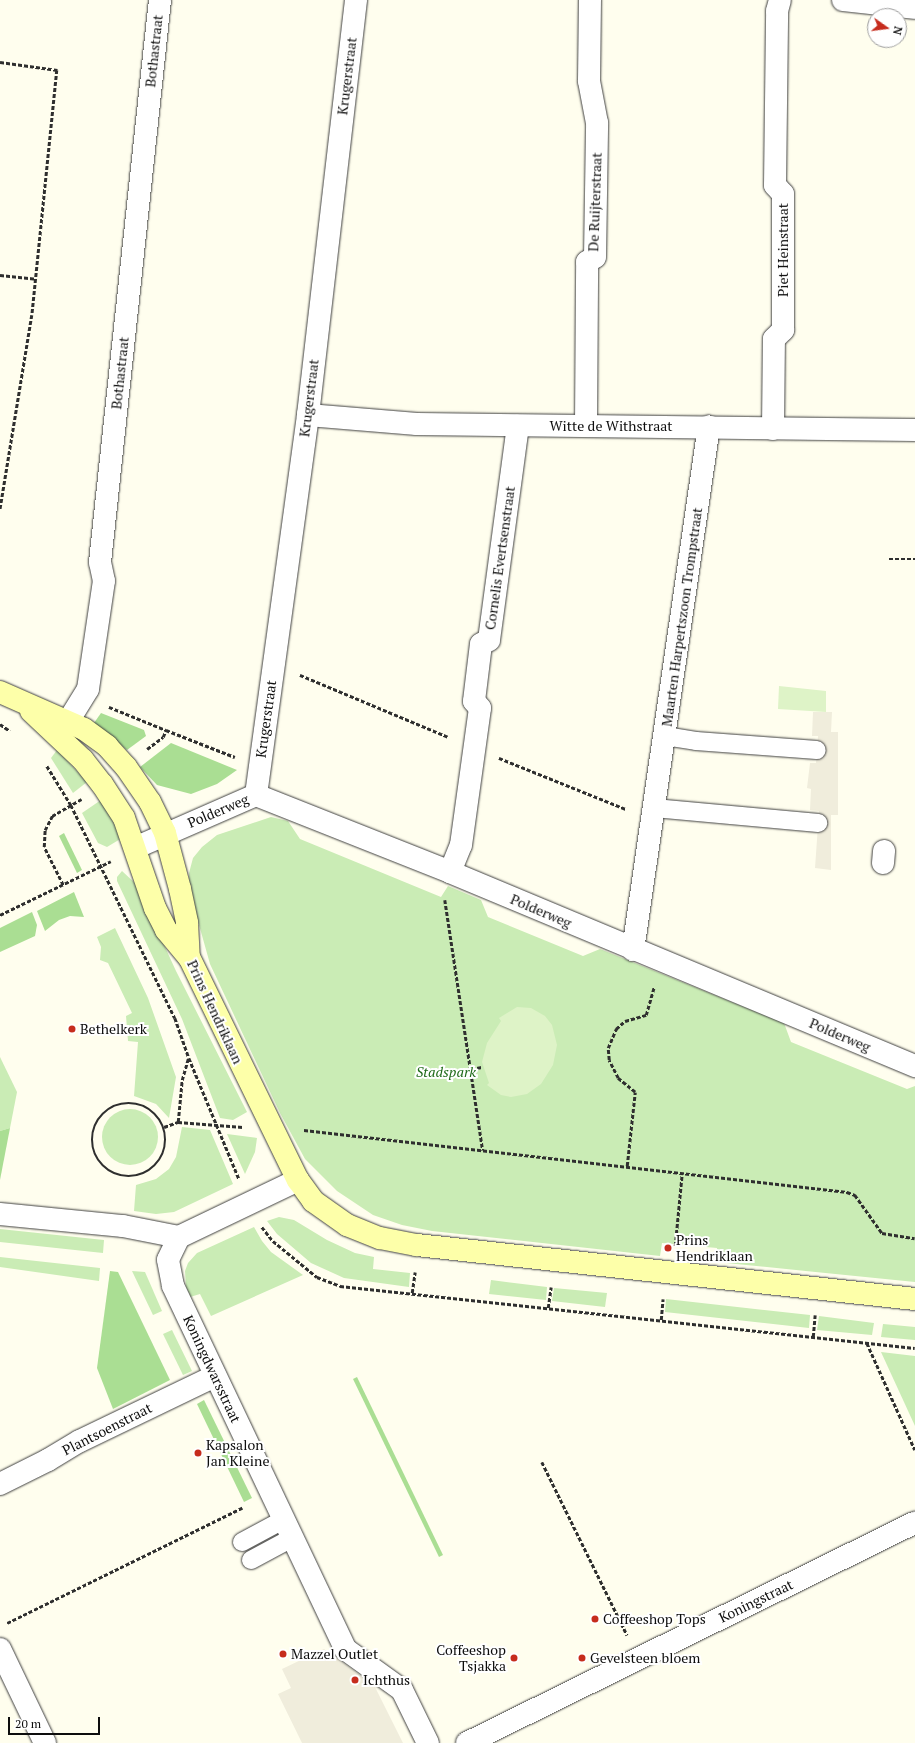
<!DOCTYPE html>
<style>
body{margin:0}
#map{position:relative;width:915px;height:1743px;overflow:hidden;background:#fffeee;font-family:"PT Serif",serif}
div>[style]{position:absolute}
.green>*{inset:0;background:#caecb5}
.round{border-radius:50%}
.forest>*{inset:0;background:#aade93}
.pitch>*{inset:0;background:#def3c7}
.plaza>*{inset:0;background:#f0eddc}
.path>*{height:2.5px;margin-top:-1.25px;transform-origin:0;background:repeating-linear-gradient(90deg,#2f2f2f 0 4px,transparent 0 6px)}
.path>.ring{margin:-1.25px;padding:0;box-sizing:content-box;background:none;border:2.5px solid #2f2f2f;border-radius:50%}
.roads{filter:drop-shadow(0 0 1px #404040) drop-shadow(0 0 1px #404040)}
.lane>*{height:18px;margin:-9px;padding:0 9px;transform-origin:9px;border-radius:9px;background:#fff}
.street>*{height:22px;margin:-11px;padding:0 11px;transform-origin:11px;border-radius:11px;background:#fff}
.secondary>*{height:22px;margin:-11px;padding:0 11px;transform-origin:11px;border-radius:11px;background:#fdffa9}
.dots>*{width:11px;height:11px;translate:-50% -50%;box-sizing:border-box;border:2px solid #fff;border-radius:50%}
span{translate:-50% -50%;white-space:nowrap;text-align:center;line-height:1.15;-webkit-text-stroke:4px #fff;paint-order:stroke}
.street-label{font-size:14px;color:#0d0d0d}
.poi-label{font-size:14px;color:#0d0d0d}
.left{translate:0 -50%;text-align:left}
.right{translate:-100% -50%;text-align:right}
.park-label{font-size:14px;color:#1f6a19;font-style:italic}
.north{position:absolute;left:867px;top:8px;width:40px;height:40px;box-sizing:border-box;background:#fff;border:1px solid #9e9e9e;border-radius:50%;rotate:104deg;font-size:11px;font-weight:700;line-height:16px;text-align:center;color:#0d0d0d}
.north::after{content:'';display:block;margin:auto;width:14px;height:18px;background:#c62c1d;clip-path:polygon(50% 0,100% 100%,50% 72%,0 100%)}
.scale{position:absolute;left:8px;top:1717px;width:92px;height:18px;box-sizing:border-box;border:2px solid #0d0d0d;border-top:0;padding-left:5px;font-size:12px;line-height:14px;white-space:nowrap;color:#0d0d0d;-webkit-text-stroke:3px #fff;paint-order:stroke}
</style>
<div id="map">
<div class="green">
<div style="clip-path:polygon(57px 750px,87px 782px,73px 793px,51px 758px)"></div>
<div style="clip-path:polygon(101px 800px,122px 838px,107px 847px,98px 843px,82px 813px)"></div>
<div style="clip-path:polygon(271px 817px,288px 821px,300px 839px,441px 897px,448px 886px,481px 900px,488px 917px,583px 956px,600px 949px,784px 1023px,791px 1042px,907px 1089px,915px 1086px,915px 1282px,716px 1262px,717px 1248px,662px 1243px,660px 1256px,432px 1231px,402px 1225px,373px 1215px,337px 1191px,305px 1159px,280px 1113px,210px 964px,189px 889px,189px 873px,193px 858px,202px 847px,217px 835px)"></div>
<div style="clip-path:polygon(122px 871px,136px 884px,176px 971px,247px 1112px,233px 1120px,220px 1118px,182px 1019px,117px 881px,117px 877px)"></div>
<div style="clip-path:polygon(115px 928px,148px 998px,176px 1077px,169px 1118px,156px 1104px,134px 1096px,138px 1042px,128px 1041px,126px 1016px,132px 1013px,108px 963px,100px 960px,101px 947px,97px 937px)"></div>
<div style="clip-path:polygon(0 1057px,17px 1092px,10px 1128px,0 1131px)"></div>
<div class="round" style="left:102px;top:1109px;width:56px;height:56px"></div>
<div style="clip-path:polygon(182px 1127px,210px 1130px,233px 1184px,174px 1212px,156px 1214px,134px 1211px,136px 1185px,156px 1179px,169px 1169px,176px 1157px)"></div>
<div style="clip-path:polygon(227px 1134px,257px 1138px,255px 1152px,245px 1174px)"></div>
<div style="clip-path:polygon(279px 1217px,294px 1220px,327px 1240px,355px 1253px,374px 1257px,373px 1269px,410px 1273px,409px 1287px,344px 1278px,311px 1263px,277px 1234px,267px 1221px)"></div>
<div style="clip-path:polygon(254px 1227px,262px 1241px,271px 1252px,303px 1275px,211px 1316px,200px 1294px,190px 1297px,186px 1287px,185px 1271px,188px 1263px,197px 1253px)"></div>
<div style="clip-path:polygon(0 1229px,104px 1240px,103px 1253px,0 1242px)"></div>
<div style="clip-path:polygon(0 1257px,100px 1268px,99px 1281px,0 1267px)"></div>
<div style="clip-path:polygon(132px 1271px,145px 1272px,162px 1311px,153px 1315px)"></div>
<div style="clip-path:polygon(491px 1280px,547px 1287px,546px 1300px,489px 1294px)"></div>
<div style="clip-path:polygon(554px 1288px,607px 1293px,605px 1307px,552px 1301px)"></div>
<div style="clip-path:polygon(666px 1299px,810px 1315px,809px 1328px,665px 1312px)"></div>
<div style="clip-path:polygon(819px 1316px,874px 1323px,872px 1335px,817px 1330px)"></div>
<div style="clip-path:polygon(883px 1324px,915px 1327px,915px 1340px,881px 1337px)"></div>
<div style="clip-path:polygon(172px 1330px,192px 1371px,183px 1375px,163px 1334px)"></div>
<div style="clip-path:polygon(881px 1352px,915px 1356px,915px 1426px)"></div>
</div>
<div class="forest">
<div style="clip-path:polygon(101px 713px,144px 730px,146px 736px,127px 750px,94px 723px)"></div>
<div style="clip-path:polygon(171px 743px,237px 770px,217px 784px,191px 794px,157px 785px,140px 767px)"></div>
<div style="clip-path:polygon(64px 833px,82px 870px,77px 873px,59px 836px)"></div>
<div style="clip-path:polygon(74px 892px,84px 917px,70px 916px,59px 920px,45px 931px,37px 911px)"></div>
<div style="clip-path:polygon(32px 912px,37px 925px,35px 936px,0 952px,0 928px)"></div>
<div style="clip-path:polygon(10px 1128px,0 1180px,0 1131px)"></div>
<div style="clip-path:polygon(110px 1271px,118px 1272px,170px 1380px,113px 1409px,97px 1368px)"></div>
<div style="clip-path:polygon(357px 1377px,443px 1555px,439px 1557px,353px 1379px)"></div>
<div style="clip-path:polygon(204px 1400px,252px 1498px,244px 1502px,197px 1404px)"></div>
</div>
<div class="pitch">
<div style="clip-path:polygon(779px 686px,826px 691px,826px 712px,778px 709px)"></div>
<div style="clip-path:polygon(517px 1007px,531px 1008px,545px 1016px,552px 1025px,557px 1045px,553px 1065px,541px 1084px,527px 1094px,511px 1097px,501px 1095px,487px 1085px,489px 1083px,482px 1062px,487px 1043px,501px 1021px,499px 1018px)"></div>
</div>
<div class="plaza">
<div style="clip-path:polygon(813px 712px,832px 712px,831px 732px,838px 732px,838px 815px,831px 815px,831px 870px,815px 868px,819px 811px,810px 810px,811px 789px,807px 788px,810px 763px,816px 763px,817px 750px,818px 736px,812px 736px)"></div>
<div style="clip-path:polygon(324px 1649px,374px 1685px,403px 1743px,302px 1743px,278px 1694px,291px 1688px,282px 1669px)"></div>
</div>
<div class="path">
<div style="left:0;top:62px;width:58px;rotate:8deg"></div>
<div style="left:57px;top:70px;width:246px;rotate:95.8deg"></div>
<div style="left:32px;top:315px;width:198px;rotate:99.3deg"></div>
<div style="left:0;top:275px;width:36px;rotate:6deg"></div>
<div style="left:889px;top:559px;width:26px"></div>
<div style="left:300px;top:675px;width:160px;rotate:22.7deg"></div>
<div style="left:109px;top:707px;width:61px;rotate:22deg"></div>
<div style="left:0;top:724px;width:12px;rotate:35deg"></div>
<div style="left:147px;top:749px;width:20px;rotate:-37deg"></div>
<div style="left:163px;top:737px;width:8px;rotate:-67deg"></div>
<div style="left:166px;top:730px;width:74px;rotate:21.4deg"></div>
<div style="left:499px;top:758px;width:137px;rotate:21.9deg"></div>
<div style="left:47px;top:766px;width:46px;rotate:58.4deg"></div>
<div style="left:71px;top:805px;width:237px;rotate:64deg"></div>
<div style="left:175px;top:1018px;width:42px;rotate:70.7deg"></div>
<div style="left:189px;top:1058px;width:131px;rotate:67.5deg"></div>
<div style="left:63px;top:885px;width:42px;rotate:-116.6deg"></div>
<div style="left:44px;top:847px;width:17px;rotate:-87deg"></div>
<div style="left:45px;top:830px;width:16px;rotate:-63deg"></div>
<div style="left:52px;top:816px;width:34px;rotate:-30deg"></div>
<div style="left:445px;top:900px;width:253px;rotate:81.4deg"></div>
<div style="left:0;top:915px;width:123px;rotate:-25.9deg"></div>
<div style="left:471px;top:1069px;width:11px;rotate:-10deg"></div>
<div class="ring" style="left:92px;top:1103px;width:71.5px;height:71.5px"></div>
<div style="left:178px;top:1122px;width:42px;rotate:-84.6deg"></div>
<div style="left:182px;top:1080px;width:22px;rotate:-74deg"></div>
<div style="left:164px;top:1127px;width:15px;rotate:-20deg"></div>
<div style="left:178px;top:1122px;width:65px;rotate:4.4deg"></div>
<div style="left:304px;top:1130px;width:547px;rotate:6.51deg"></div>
<div style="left:847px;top:1192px;width:9px;rotate:21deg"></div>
<div style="left:855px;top:1195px;width:47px;rotate:54.6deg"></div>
<div style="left:882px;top:1233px;width:33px;rotate:9deg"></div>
<div style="left:627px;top:1166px;width:74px;rotate:-83.8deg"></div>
<div style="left:635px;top:1092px;width:22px;rotate:-141deg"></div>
<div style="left:618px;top:1078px;width:20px;rotate:-117deg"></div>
<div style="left:609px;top:1060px;width:12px;rotate:-95deg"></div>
<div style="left:608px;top:1048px;width:21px;rotate:-67deg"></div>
<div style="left:616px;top:1029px;width:12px;rotate:-42deg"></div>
<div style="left:625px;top:1021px;width:22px;rotate:-16deg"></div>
<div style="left:646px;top:1015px;width:29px;rotate:-74deg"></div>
<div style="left:262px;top:1227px;width:18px;rotate:52deg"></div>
<div style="left:273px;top:1241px;width:57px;rotate:39.3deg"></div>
<div style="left:317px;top:1277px;width:25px;rotate:21deg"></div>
<div style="left:340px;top:1286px;width:578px;rotate:6.15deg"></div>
<div style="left:675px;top:1246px;width:73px;rotate:-84.5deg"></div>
<div style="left:412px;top:1293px;width:21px;rotate:-82deg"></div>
<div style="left:548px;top:1308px;width:21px;rotate:-82deg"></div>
<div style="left:661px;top:1320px;width:21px;rotate:-85deg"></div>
<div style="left:813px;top:1337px;width:22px;rotate:-85deg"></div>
<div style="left:867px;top:1343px;width:117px;rotate:65.8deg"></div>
<div style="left:542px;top:1462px;width:193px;rotate:63.8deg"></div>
<div style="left:7px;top:1623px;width:262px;rotate:-26.1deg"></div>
</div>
<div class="roads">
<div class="lane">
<div style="left:665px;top:736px;width:31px;rotate:9deg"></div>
<div style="left:696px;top:741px;width:121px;rotate:4.3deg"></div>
<div style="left:654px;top:808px;width:165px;rotate:5.2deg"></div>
<div style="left:242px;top:1542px;width:47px;rotate:-28.2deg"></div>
<div style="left:251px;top:1560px;width:47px;rotate:-28.2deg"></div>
</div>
<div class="street">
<div style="left:843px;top:0;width:72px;rotate:6.3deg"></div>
<div style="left:308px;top:415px;width:109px;rotate:4.7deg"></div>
<div style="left:417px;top:424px;width:498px;rotate:0.7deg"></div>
<div style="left:586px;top:425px;width:163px;rotate:-89.6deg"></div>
<div style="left:587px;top:262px;width:9px;rotate:-32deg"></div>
<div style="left:595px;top:257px;width:134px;rotate:-89.1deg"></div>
<div style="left:597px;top:123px;width:43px;rotate:-100.8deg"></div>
<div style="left:589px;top:81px;width:81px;rotate:-89.3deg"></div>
<div style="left:773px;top:429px;width:90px;rotate:-89.4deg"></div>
<div style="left:774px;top:339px;width:13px;rotate:-45deg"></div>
<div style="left:783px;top:330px;width:136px;rotate:-90deg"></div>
<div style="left:783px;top:194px;width:12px;rotate:-132deg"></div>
<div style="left:775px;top:185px;width:174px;rotate:-89.3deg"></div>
<div style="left:777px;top:11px;width:11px;rotate:-75deg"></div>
<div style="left:59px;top:736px;width:55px;rotate:-58.3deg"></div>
<div style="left:88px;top:689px;width:109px;rotate:-81.6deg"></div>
<div style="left:104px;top:581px;width:19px;rotate:-102deg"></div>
<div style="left:100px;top:562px;width:565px;rotate:-83.91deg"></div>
<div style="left:256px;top:795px;width:384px;rotate:-82.2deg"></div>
<div style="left:308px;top:415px;width:418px;rotate:-83.4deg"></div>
<div style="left:137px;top:847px;width:130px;rotate:-23.6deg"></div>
<div style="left:256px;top:795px;width:209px;rotate:21.6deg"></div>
<div style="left:450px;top:872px;width:504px;rotate:22.65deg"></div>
<div style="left:883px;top:863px;width:12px;rotate:-85deg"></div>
<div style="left:450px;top:872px;width:29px;rotate:-68deg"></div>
<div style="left:461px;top:845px;width:138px;rotate:-82.1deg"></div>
<div style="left:480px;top:708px;width:9px;rotate:-131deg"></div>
<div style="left:474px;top:701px;width:57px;rotate:-83deg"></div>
<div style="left:481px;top:644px;width:9px;rotate:-27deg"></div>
<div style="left:489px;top:640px;width:216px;rotate:-82.3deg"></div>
<div style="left:633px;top:950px;width:529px;rotate:-81.75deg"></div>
<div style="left:0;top:1214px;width:124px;rotate:5.6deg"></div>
<div style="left:123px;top:1226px;width:57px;rotate:11.1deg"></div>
<div style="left:179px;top:1237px;width:132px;rotate:-25.6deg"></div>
<div style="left:179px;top:1237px;width:25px;rotate:116deg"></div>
<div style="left:168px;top:1260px;width:26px;rotate:79deg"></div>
<div style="left:173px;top:1286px;width:402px;rotate:64.6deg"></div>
<div style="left:345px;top:1649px;width:70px;rotate:35.7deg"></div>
<div style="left:402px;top:1690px;width:59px;rotate:63.9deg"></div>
<div style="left:0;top:1484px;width:54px;rotate:-26.6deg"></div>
<div style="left:48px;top:1460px;width:37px;rotate:-31deg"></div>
<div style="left:80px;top:1441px;width:150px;rotate:-25.7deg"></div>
<div style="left:0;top:1649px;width:104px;rotate:64.4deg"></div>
<div style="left:467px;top:1743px;width:499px;rotate:-26.2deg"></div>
</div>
<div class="secondary">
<div style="left:0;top:692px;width:92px;rotate:23.8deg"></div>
<div style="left:84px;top:729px;width:29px;rotate:36deg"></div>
<div style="left:107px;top:746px;width:28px;rotate:48deg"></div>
<div style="left:126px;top:767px;width:42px;rotate:55.6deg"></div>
<div style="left:150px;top:802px;width:34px;rotate:64deg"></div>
<div style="left:165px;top:833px;width:58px;rotate:75deg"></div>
<div style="left:180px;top:889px;width:35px;rotate:78deg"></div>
<div style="left:187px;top:923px;width:34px;rotate:87deg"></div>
<div style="left:189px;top:957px;width:248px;rotate:64deg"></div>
<div style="left:298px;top:1180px;width:26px;rotate:54deg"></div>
<div style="left:313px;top:1201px;width:42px;rotate:35.2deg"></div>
<div style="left:347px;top:1225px;width:35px;rotate:22deg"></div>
<div style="left:380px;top:1238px;width:38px;rotate:11deg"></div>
<div style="left:417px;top:1245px;width:501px;rotate:6.19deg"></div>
<div style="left:31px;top:711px;width:71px;rotate:43.3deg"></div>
<div style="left:83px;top:760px;width:31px;rotate:52deg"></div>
<div style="left:102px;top:784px;width:40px;rotate:57.1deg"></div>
<div style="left:124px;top:818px;width:95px;rotate:71deg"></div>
<div style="left:155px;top:908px;width:25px;rotate:63deg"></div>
<div style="left:166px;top:930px;width:35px;rotate:50deg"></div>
</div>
</div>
<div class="dots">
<div style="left:72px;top:1029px;background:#c62c1d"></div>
<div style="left:668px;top:1248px;background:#c62c1d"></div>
<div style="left:198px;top:1453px;background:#c62c1d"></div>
<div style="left:595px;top:1619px;background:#c62c1d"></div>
<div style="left:283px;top:1654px;background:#c62c1d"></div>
<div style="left:514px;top:1658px;background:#c62c1d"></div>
<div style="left:582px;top:1658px;background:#c62c1d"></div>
<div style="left:355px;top:1680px;background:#c62c1d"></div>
</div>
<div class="street-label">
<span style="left:154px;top:51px;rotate:-84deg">Bothastraat</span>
<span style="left:347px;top:76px;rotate:-83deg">Krugerstraat</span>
<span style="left:595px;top:202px;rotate:-88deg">De Ruijterstraat</span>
<span style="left:783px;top:250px;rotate:-90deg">Piet Heinstraat</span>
<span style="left:120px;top:373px;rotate:-84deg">Bothastraat</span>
<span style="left:309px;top:398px;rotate:-83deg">Krugerstraat</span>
<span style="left:611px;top:426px">Witte de Withstraat</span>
<span style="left:500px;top:558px;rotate:-82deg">Cornelis Evertsenstraat</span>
<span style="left:682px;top:617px;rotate:-82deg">Maarten Harpertszoon Trompstraat</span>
<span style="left:266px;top:719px;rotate:-82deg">Krugerstraat</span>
<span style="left:218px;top:811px;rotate:-23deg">Polderweg</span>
<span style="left:541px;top:911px;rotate:23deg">Polderweg</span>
<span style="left:215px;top:1012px;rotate:65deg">Prins Hendriklaan</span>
<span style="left:840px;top:1035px;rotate:23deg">Polderweg</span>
<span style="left:212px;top:1369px;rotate:65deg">Koningdwarsstraat</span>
<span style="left:107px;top:1429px;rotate:-27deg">Plantsoenstraat</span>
<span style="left:756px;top:1601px;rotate:-26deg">Koningstraat</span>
</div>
<div class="poi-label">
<span class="left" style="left:80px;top:1029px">Bethelkerk</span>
<span class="left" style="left:676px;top:1248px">Prins<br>Hendriklaan</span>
<span class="left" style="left:206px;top:1453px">Kapsalon<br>Jan Kleine</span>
<span class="left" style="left:603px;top:1619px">Coffeeshop Tops</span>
<span class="right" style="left:506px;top:1658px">Coffeeshop<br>Tsjakka</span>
<span class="left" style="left:291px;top:1654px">Mazzel Outlet</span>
<span class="left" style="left:590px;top:1658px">Gevelsteen bloem</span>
<span class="left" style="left:363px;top:1680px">Ichthus</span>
</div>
<div class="park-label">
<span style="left:446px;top:1072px">Stadspark</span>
</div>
<div class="north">N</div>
<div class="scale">20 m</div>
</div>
